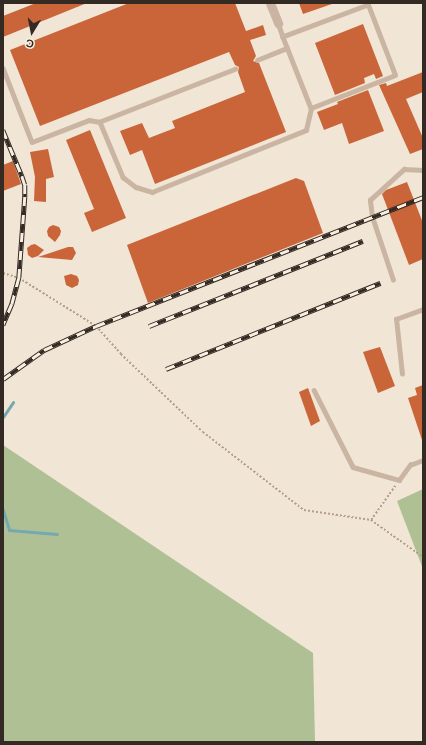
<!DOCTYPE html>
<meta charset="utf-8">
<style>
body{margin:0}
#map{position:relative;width:426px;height:745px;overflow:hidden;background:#f1e5d5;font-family:Helvetica,sans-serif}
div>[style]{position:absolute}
.green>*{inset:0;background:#afc095}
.stream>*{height:3px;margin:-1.5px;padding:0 1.5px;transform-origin:1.5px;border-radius:1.5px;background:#73a9af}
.building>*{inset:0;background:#ca653a}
.path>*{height:1.5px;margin-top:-0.75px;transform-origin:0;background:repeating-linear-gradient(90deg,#b59f8b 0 2px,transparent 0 4px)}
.service>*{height:4.5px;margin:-2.25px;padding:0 2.25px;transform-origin:2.25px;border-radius:2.25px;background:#c9b5a1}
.minor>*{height:9px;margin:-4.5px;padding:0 4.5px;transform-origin:4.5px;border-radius:4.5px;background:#c9b5a1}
.rail>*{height:4.5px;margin-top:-2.25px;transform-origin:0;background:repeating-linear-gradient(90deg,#f9efe1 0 9px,#332a24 0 18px);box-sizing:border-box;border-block:1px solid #332a24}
span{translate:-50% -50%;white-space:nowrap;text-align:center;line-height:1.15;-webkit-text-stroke:3px #f9efe1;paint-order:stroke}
.frame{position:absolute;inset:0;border:4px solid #332a24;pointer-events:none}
.north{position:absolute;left:12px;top:12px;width:40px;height:40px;-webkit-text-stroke:3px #f9efe1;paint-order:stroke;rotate:190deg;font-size:11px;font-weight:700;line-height:16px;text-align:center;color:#332a24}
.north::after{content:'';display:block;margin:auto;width:14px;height:18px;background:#332a24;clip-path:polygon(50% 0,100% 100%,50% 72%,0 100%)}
</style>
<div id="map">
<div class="green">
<div style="clip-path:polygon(3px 445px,313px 653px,315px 742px,3px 742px)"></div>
<div style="clip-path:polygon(423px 489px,423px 569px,397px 501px)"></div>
</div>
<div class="stream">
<div style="left:3px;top:417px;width:18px;rotate:-56deg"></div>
<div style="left:3px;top:510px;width:21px;rotate:73deg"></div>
<div style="left:9px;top:530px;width:48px;rotate:4.8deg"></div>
</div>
<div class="building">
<div style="clip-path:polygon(36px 3px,87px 3px,3px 37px,3px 16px)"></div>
<div style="clip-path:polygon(129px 3px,235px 3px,246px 31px,263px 25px,266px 35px,250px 40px,256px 56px,253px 61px,259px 63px,286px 132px,155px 184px,142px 150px,130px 155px,120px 131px,142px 123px,149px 138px,175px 128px,172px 121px,245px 92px,238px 72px,239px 67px,235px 65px,229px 52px,40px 126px,10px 50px)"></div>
<div style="clip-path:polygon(299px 3px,332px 3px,332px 4px,303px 14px)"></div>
<div style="clip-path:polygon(363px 24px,383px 76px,376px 79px,374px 74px,364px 78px,365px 83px,335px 95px,315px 43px)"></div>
<div style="clip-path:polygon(423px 72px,423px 92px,406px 99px,423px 138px,423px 149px,410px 154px,379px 85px,386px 83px,387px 86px)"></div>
<div style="clip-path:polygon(368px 90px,384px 131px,349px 144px,342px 123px,324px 130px,317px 112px,338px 104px,337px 102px)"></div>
<div style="clip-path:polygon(90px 130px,126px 218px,92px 232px,84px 213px,94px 209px,66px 140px)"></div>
<div style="clip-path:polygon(48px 149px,54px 177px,46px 179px,46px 202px,34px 201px,35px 177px,30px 152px)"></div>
<div style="clip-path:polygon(13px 161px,21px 184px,3px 191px,3px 165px)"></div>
<div style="clip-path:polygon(296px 178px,304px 181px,323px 233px,148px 303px,127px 245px)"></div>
<div style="clip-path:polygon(407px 182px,423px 223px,423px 259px,409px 265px,382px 194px,386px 190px)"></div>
<div style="clip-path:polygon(53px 225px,59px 227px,61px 231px,60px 235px,55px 242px,48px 236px,47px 231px,49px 227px)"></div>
<div style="clip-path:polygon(35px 244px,44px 250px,38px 256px,32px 258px,28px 255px,27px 248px,31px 245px)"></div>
<div style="clip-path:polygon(68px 247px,73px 247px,76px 253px,72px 260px,38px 257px)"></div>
<div style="clip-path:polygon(71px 274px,77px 276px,79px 280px,78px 285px,72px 288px,66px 285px,64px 276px)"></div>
<div style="clip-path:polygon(380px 347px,395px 386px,378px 393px,363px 352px)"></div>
<div style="clip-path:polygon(423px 385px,423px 440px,422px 440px,408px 398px,417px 395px,415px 388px)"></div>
<div style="clip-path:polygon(308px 388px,320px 421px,311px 426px,299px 392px)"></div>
</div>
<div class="path">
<div style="left:3px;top:273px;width:17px;rotate:17deg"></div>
<div style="left:19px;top:278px;width:91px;rotate:31.9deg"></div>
<div style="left:96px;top:326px;width:38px;rotate:48deg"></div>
<div style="left:121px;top:354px;width:113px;rotate:43.6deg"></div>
<div style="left:203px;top:432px;width:128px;rotate:37.7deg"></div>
<div style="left:304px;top:510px;width:68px;rotate:8.5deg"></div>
<div style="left:371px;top:520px;width:42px;rotate:-54.8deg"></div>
<div style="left:371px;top:520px;width:64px;rotate:35.4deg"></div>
</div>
<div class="service">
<div style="left:278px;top:23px;width:15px;rotate:70deg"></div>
<div style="left:283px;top:37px;width:76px;rotate:68.5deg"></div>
<div style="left:311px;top:108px;width:90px;rotate:-21.4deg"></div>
<div style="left:395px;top:75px;width:75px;rotate:-111.1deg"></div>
<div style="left:368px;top:5px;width:91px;rotate:159.4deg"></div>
<div style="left:257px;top:60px;width:32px;rotate:-22deg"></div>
<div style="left:3px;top:68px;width:79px;rotate:68.6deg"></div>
<div style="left:32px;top:142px;width:61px;rotate:-21.1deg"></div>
<div style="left:89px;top:120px;width:11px;rotate:10deg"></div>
<div style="left:236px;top:69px;width:146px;rotate:158.7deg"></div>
<div style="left:100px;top:122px;width:60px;rotate:67.3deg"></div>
<div style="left:123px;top:177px;width:16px;rotate:38deg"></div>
<div style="left:136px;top:187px;width:17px;rotate:17deg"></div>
<div style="left:152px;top:192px;width:166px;rotate:-21.9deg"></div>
<div style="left:306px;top:130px;width:23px;rotate:-77deg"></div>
<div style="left:393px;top:280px;width:66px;rotate:-108.4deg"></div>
<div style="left:372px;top:217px;width:17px;rotate:-97deg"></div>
<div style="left:370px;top:200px;width:46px;rotate:-42.4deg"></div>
<div style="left:404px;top:169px;width:19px;rotate:3deg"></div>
<div style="left:402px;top:374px;width:55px;rotate:-96.2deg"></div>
<div style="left:396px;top:319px;width:29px;rotate:-20deg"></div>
<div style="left:314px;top:390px;width:86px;rotate:63.1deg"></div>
<div style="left:353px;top:467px;width:48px;rotate:15.8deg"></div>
<div style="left:399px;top:480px;width:19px;rotate:-54deg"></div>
<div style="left:410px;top:465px;width:14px;rotate:-21deg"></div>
</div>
<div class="minor">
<div style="left:270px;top:3px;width:22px;rotate:68deg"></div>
</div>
<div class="rail">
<div style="left:3px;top:130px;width:50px;rotate:67.6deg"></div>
<div style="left:22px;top:176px;width:9px;rotate:72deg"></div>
<div style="left:25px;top:185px;width:12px;rotate:90deg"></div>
<div style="left:25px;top:197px;width:81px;rotate:94.2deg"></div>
<div style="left:19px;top:278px;width:27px;rotate:105deg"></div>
<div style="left:12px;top:304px;width:23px;rotate:113deg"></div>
<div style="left:149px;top:326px;width:230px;rotate:-21.7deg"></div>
<div style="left:166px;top:369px;width:231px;rotate:-21.9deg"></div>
<div style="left:3px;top:379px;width:50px;rotate:-35.3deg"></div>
<div style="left:44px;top:350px;width:57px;rotate:-24.8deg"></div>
<div style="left:96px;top:326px;width:352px;rotate:-21.5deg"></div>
</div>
<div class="frame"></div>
<div class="north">С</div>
</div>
